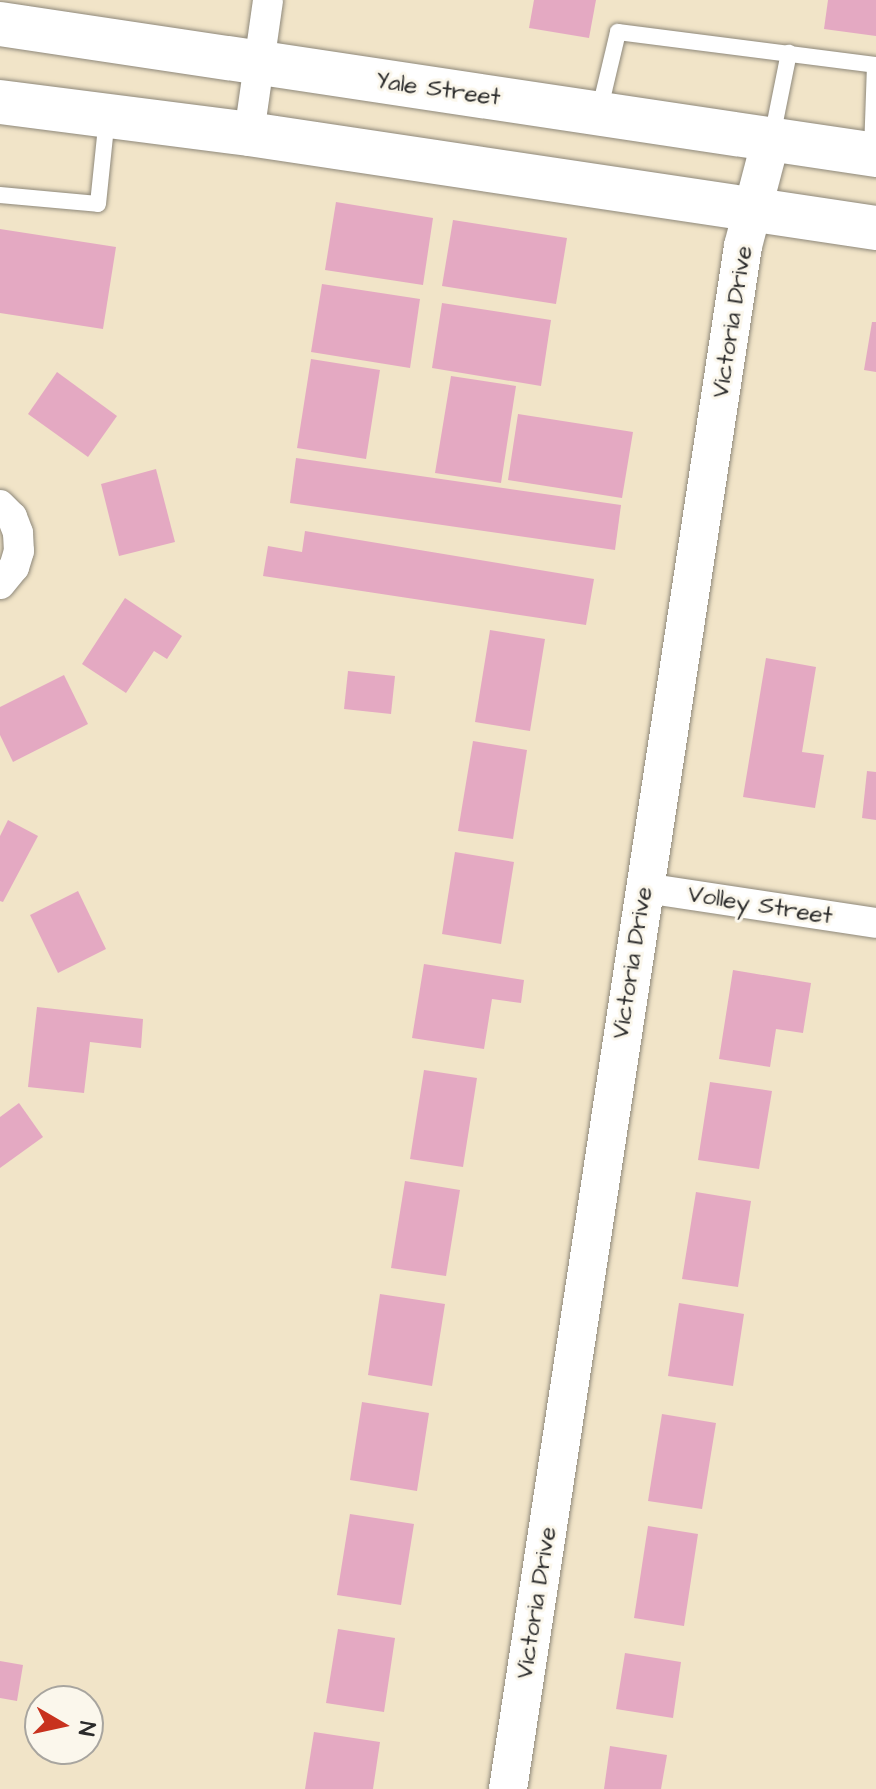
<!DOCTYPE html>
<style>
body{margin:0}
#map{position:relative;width:876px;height:1789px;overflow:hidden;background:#f1e4c8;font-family:"Architects Daughter",sans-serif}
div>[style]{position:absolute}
.building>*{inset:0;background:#e4a9c2}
.roads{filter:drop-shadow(0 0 2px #8e887a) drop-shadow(0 0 2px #8e887a)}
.service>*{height:16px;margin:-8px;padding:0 8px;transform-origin:8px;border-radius:8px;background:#fff}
.minor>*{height:30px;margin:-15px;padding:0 15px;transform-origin:15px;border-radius:15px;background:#fff}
.tertiary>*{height:38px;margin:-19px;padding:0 19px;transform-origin:19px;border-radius:19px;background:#fff}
.secondary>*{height:44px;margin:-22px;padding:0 22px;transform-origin:22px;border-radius:22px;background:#fff}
span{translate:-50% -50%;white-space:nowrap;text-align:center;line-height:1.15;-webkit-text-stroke:6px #fbf7ec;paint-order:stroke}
.street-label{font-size:24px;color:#2b2b2b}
.north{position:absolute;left:24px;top:1685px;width:80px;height:80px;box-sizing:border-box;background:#fbf7ec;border:2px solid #a8a59f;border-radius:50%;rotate:99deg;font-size:22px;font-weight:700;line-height:32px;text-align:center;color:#2b2b2b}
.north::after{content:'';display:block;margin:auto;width:28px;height:36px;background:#c8321e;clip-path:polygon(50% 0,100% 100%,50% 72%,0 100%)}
</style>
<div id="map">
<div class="building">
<div style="clip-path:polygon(534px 0,596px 0,589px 38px,529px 28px)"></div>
<div style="clip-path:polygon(828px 0,876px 0,876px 36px,824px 29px)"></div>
<div style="clip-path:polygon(336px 202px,433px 218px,423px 285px,325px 270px)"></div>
<div style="clip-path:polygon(453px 220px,567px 238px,556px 304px,442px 286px)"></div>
<div style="clip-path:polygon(0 229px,116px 247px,103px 329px,0 313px)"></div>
<div style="clip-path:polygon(322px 284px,420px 299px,410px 368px,311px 352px)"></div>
<div style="clip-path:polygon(442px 303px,551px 320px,541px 386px,432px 368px)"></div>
<div style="clip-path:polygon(872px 322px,876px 322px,876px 372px,864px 370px)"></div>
<div style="clip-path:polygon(311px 359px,380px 370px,366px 459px,297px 448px)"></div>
<div style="clip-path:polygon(57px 372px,117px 416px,88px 457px,28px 414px)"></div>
<div style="clip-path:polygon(451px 376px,516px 386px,501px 483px,435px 473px)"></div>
<div style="clip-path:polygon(518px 414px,633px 432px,622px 498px,508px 480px)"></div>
<div style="clip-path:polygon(296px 458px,621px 505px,615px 550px,290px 503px)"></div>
<div style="clip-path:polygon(156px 469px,175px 542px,119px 556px,101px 484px)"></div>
<div style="clip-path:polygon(305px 531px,594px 579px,586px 625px,263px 576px,268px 546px,302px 552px)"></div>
<div style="clip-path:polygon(125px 598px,182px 636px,167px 659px,154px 651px,126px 693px,82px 664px)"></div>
<div style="clip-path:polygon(490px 630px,545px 639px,530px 731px,475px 722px)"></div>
<div style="clip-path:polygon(766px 658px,816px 667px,802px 752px,824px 755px,815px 808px,743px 797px)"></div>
<div style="clip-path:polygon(348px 671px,395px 676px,391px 714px,344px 709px)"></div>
<div style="clip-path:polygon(64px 675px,88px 724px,13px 762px,0 735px,0 707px)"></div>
<div style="clip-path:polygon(473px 741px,527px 750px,513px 839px,458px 831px)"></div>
<div style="clip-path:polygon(867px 771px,876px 772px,876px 820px,862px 818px)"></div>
<div style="clip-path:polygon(8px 820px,38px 836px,3px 902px,0 901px,0 836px)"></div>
<div style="clip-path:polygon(455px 852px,514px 862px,501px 944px,442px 934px)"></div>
<div style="clip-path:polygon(78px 891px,106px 949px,58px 973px,30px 915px)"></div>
<div style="clip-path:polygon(424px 964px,524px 980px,521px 1003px,492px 999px,484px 1049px,412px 1038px)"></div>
<div style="clip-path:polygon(733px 970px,811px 983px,803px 1033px,776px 1029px,770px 1067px,719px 1059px)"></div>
<div style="clip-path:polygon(37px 1007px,143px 1019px,141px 1048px,90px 1042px,84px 1093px,28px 1087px)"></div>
<div style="clip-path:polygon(424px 1070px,477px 1078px,463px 1167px,410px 1159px)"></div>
<div style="clip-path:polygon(710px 1082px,772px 1091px,759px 1169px,698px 1160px)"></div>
<div style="clip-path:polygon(19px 1103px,43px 1137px,0 1168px,0 1117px)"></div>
<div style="clip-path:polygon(405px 1181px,460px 1190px,446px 1276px,391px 1268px)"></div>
<div style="clip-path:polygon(696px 1192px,751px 1201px,738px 1287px,682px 1279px)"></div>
<div style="clip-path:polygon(380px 1294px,445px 1304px,432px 1386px,368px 1375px)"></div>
<div style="clip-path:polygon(679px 1303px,744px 1314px,733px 1386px,668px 1376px)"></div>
<div style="clip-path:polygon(362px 1402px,429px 1413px,417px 1491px,350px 1480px)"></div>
<div style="clip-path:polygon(662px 1414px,716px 1423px,702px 1509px,648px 1501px)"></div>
<div style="clip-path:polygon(350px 1514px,414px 1524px,401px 1605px,337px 1595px)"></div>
<div style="clip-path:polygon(648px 1526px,698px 1534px,684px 1626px,634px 1618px)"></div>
<div style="clip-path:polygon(338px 1629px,395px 1638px,384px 1712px,326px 1703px)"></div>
<div style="clip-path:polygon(625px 1653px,681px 1662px,673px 1718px,616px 1709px)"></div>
<div style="clip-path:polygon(0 1661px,23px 1665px,17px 1701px,0 1698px)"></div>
<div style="clip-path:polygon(314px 1732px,380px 1742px,373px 1789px,305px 1789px)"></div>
<div style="clip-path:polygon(610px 1746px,667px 1755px,661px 1789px,604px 1789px)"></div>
</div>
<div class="roads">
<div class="service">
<div style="left:599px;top:112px;width:82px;rotate:-76.6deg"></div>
<div style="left:618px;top:32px;width:259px;rotate:7.3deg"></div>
<div style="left:875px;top:65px;width:88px;rotate:92deg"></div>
<div style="left:772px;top:137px;width:86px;rotate:-78.6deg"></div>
<div style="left:0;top:195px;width:98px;rotate:5.2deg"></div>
<div style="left:98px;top:204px;width:87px;rotate:-84.1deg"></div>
</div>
<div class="minor">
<div style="left:249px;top:134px;width:135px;rotate:-81.9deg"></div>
<div style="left:0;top:505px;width:17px;rotate:45deg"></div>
<div style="left:12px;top:517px;width:17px;rotate:69deg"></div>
<div style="left:18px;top:533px;width:18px;rotate:87deg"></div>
<div style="left:19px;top:551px;width:17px;rotate:107deg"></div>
<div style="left:14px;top:567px;width:22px;rotate:129deg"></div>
<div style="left:645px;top:888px;width:234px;rotate:8.6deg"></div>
</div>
<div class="tertiary">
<div style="left:508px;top:1789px;width:1561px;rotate:-81.34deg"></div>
<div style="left:743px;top:246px;width:111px;rotate:-75.3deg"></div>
</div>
<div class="secondary">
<div style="left:0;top:24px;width:886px;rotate:8.51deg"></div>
<div style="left:0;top:102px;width:251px;rotate:7.3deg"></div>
<div style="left:249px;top:134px;width:634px;rotate:8.53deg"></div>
</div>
</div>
<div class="street-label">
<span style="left:438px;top:90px;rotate:8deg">Yale Street</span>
<span style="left:733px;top:322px;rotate:-81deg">Victoria Drive</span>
<span style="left:760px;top:906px;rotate:9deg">Volley Street</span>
<span style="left:633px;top:963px;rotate:-81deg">Victoria Drive</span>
<span style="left:537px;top:1603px;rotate:-81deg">Victoria Drive</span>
</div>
<div class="north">N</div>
</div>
